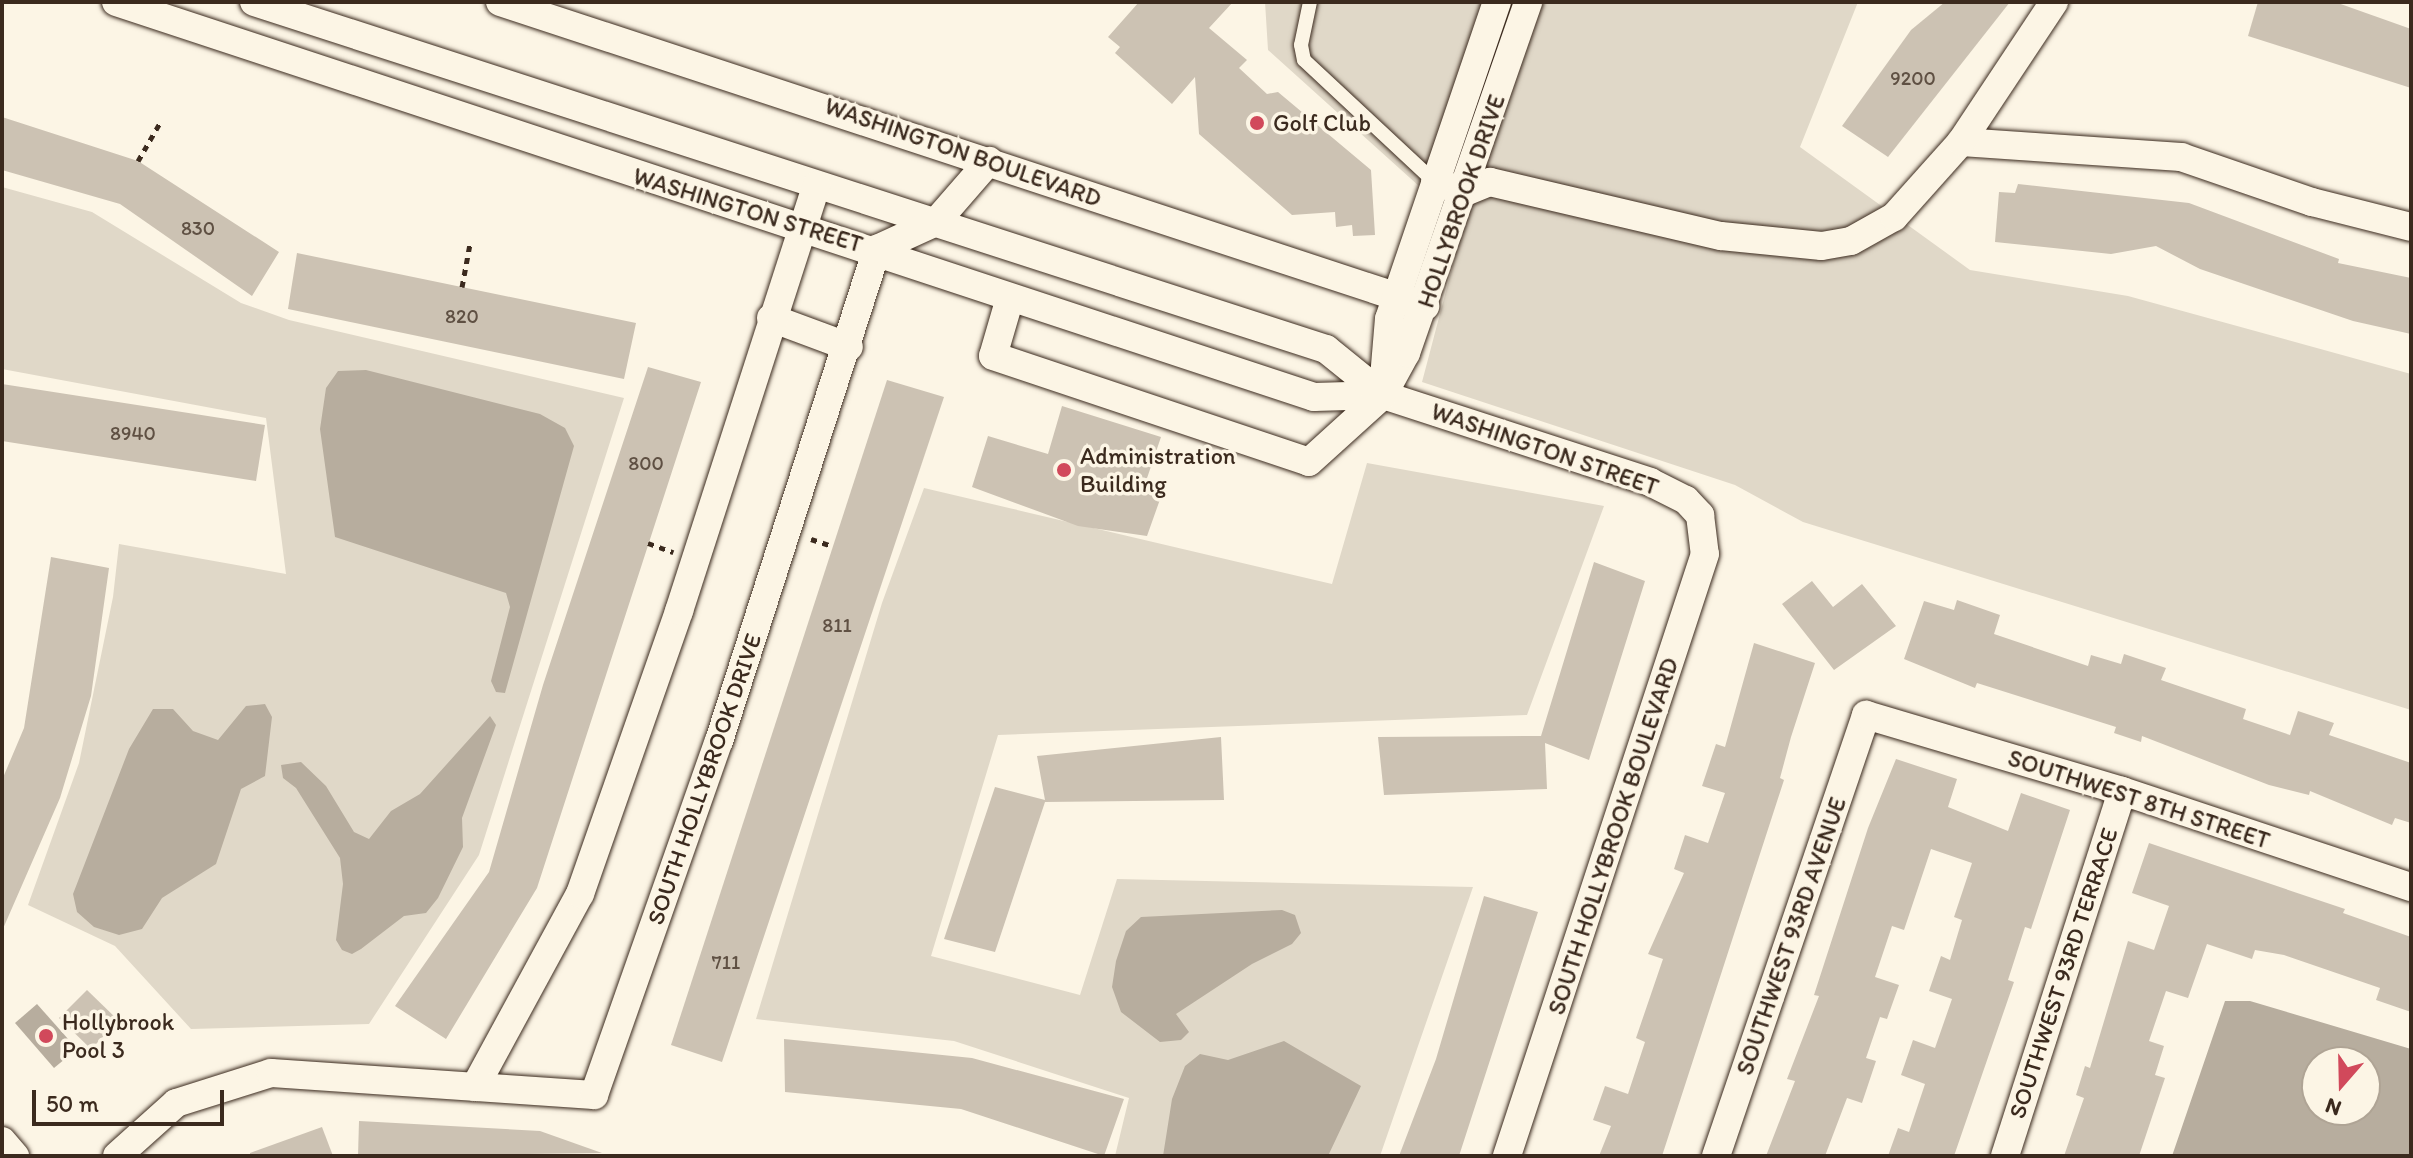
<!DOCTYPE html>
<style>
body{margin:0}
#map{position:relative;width:2413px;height:1158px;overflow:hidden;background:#fcf5e5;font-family:Itim,sans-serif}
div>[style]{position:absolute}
.green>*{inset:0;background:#e0d8c8}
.water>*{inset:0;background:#b7ad9e}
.building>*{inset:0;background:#ccc2b3}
.path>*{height:5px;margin-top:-2.5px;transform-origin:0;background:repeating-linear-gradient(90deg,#3b2a1e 0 6px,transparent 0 12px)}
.roads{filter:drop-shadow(0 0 2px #3b2a1e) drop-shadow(0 0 2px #3b2a1e)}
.service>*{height:14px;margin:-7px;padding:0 7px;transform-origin:7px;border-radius:7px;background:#fcf5e5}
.minor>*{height:28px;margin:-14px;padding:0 14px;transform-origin:14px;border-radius:14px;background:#fcf5e5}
.dots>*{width:22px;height:22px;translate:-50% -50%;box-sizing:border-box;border:4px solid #fcf5e5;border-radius:50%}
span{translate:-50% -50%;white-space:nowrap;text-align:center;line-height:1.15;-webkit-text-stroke:7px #fcf5e5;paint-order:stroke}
.number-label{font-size:20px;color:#5f5043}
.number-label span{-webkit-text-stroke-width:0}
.poi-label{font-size:24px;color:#3b2a1e}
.left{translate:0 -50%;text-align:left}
.street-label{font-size:24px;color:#3b2a1e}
.frame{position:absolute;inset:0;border:4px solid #3b2a1e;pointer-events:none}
.north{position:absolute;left:2301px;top:1046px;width:80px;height:80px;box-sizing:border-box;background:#fcf5e5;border:2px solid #afa495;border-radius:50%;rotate:200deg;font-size:22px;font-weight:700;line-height:32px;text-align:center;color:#3b2a1e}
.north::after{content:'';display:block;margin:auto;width:28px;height:36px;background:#d1495b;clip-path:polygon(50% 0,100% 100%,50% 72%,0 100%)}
.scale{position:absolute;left:32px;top:1090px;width:192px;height:36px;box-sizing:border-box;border:4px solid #3b2a1e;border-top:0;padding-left:10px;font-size:24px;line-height:28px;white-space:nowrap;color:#3b2a1e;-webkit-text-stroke:6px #fcf5e5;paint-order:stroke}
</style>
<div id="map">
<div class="green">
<div style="clip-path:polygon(1265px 2px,1858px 2px,1800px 147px,1970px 270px,2128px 296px,2411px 374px,2411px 710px,1803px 522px,1735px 485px,1422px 382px,1465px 219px,1460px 206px,1420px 187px,1268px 50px)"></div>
<div style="clip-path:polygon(2px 187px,92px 212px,241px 303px,289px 320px,624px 398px,479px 855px,369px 1024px,191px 1029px,115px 946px,28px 905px,79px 763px,113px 597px,119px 544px,286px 574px,266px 418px,2px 369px)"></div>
<div style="clip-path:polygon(1367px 463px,1604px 506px,1527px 715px,998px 735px,931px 956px,1080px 995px,1117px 879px,1473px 887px,1380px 1156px,1115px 1156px,1129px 1098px,954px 1041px,756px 1019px,882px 603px,924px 488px,1332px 584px)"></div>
</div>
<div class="water">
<div style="clip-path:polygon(366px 370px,540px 414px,565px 428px,574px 446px,505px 693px,496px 692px,491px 681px,510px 607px,506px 593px,335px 537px,320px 429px,326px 388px,338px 371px)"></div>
<div style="clip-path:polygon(265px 704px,272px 717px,265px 776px,241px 789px,216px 864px,162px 898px,142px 929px,119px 935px,94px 927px,77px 912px,73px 894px,129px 749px,153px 709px,173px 709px,193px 731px,218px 740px,246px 706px)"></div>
<div style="clip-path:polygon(490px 716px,496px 725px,462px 818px,463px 847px,438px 898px,426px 913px,404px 916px,361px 949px,352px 954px,342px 950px,336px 940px,343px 884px,340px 858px,296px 788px,283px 778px,281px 765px,301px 762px,326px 786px,354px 832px,369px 839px,391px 811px,420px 794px)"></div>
<div style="clip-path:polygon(1282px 910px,1295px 915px,1301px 933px,1292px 944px,1252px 964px,1176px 1014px,1189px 1032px,1181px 1040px,1160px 1042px,1121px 1012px,1112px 987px,1116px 961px,1126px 931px,1141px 917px)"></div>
<div style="clip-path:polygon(evenodd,2225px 1001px,2250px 1001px,2411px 1049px,2411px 1156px,2172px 1156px,2225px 1001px,2365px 1062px,2365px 1110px,2317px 1110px,2317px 1062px,2365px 1062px)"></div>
<div style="clip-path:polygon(37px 1004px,77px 1049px,54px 1068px,15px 1023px)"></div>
<div style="clip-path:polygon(1284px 1041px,1361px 1086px,1328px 1156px,1163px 1156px,1172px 1099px,1185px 1066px,1200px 1054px,1228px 1060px)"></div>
</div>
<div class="building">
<div style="clip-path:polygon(1139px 2px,1233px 2px,1209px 28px,1247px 60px,1239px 68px,1267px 94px,1278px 92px,1371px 170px,1375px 235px,1353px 236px,1352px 225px,1336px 227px,1335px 212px,1292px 215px,1199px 134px,1195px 77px,1172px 104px,1115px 53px,1120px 47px,1108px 37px)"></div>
<div style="clip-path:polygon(1945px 2px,2010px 2px,1888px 157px,1842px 126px,1911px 30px)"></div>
<div style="clip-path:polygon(2258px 2px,2335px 2px,2411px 29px,2411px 88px,2248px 36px)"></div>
<div style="clip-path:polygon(2px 117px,138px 161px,279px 252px,252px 296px,120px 204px,2px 170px)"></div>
<div style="clip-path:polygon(2018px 184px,2189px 203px,2339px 259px,2338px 263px,2411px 278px,2411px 334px,2353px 321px,2200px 269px,2156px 246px,2111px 254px,1995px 242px,1999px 192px,2015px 193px)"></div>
<div style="clip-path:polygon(297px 253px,636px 323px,624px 379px,288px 309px)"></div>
<div style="clip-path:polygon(648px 367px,701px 382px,537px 888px,446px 1039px,395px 1006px,489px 872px,543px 685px)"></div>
<div style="clip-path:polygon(887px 380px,944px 397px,722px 1062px,671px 1045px)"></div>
<div style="clip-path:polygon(2px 384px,265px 425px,256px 481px,2px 441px)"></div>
<div style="clip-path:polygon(1062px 406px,1161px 437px,1144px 487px,1163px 491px,1147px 536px,1078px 526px,972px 487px,988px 436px,1048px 454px)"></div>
<div style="clip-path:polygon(51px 557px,109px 568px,91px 696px,60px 798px,2px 931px,2px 780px,24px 728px)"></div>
<div style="clip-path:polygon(1594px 562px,1645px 581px,1589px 760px,1545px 743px,1547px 789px,1384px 795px,1378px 737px,1541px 736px)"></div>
<div style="clip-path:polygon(1812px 581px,1833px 607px,1862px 584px,1896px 626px,1834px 670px,1782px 604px)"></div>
<div style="clip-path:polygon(1957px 600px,2000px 615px,1994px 634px,2088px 666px,2091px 655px,2121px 664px,2124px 654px,2166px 668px,2161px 680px,2246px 709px,2243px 719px,2290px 735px,2298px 711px,2334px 723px,2329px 735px,2411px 763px,2411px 823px,2395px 818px,2392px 825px,2310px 791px,2309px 795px,2269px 785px,2142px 736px,2141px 742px,2114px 733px,2116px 727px,1977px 683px,1975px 688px,1904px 659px,1924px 601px,1954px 610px)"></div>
<div style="clip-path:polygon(1754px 643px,1815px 663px,1791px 737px,1780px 778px,1784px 780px,1662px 1156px,1599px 1156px,1611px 1126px,1593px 1120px,1605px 1086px,1628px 1094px,1645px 1042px,1636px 1038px,1663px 959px,1648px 954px,1684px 873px,1674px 869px,1685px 835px,1708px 843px,1725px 793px,1702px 786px,1716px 744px,1725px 747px)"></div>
<div style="clip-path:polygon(1221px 737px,1224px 800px,1045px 802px,995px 952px,944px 939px,995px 787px,1045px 800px,1037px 756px)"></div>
<div style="clip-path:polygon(1896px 759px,1957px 779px,1948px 807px,2008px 831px,2021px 793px,2070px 810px,2031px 929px,2025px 927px,2008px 980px,2014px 982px,1954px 1156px,1888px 1156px,1898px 1128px,1909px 1132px,1925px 1084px,1901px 1075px,1913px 1040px,1935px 1048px,1952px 999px,1929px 991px,1941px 956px,1950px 960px,1962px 920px,1954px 917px,1972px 863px,1931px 849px,1904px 930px,1892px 926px,1875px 977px,1899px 985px,1887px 1019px,1880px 1017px,1866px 1058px,1876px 1061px,1862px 1103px,1847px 1098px,1825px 1156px,1766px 1156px,1795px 1081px,1787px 1079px,1819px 996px,1814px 995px,1868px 828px)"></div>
<div style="clip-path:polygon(2149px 843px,2345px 909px,2343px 913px,2411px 937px,2411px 1012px,2376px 1000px,2380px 988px,2284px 955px,2255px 950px,2252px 959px,2207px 944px,2188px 998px,2166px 991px,2149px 1041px,2164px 1046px,2155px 1075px,2165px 1078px,2139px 1156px,2064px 1156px,2084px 1098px,2076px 1095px,2085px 1066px,2090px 1068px,2128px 941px,2154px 950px,2169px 906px,2132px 893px)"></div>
<div style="clip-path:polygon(1484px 896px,1538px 912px,1459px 1156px,1399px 1156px,1436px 1059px)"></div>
<div style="clip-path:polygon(87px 990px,119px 1021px,91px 1049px,59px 1018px)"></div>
<div style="clip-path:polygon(784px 1039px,972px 1058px,1124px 1099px,1104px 1156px,961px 1109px,785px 1092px)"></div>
<div style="clip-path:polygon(359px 1121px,540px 1131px,602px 1153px,358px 1156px)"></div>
<div style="clip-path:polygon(322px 1127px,333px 1156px,250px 1156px,250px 1153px)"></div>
</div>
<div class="path">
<div style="left:138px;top:161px;width:46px;rotate:-60.1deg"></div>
<div style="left:462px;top:287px;width:44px;rotate:-79.5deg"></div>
<div style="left:811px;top:539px;width:22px;rotate:18deg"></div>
<div style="left:648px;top:543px;width:27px;rotate:20deg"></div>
</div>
<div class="roads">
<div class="service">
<div style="left:1310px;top:2px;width:44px;rotate:101.8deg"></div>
<div style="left:1301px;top:45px;width:15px;rotate:79deg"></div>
<div style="left:1304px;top:60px;width:179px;rotate:43deg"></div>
</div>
<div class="minor">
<div style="left:116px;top:2px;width:1261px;rotate:18.25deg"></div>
<div style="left:1314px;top:397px;width:69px;rotate:-1.7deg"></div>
<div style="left:1383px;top:395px;width:281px;rotate:18deg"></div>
<div style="left:1650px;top:482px;width:40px;rotate:26.6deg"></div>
<div style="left:1686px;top:500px;width:21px;rotate:47deg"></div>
<div style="left:1700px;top:515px;width:39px;rotate:83deg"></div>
<div style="left:1705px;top:554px;width:634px;rotate:108.21deg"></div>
<div style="left:254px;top:2px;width:1127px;rotate:17.94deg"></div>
<div style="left:1326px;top:349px;width:73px;rotate:38.9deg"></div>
<div style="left:500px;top:2px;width:974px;rotate:18.19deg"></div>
<div style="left:1961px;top:142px;width:221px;rotate:3.9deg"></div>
<div style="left:2181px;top:157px;width:139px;rotate:19deg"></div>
<div style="left:2312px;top:202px;width:102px;rotate:14.2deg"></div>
<div style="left:1435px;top:182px;width:32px;rotate:18deg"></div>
<div style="left:1465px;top:192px;width:27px;rotate:-22deg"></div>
<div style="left:1490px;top:182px;width:237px;rotate:13.2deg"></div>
<div style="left:1721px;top:236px;width:101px;rotate:5.7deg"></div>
<div style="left:1822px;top:246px;width:29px;rotate:-10deg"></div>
<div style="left:1851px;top:241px;width:49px;rotate:-29.2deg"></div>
<div style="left:1894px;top:217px;width:101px;rotate:-48.2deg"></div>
<div style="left:1961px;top:142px;width:168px;rotate:-56.4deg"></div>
<div style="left:1010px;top:298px;width:60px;rotate:106.3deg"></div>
<div style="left:993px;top:356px;width:333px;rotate:18.5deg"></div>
<div style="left:1309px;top:462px;width:100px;rotate:-42.2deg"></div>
<div style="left:1383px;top:395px;width:48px;rotate:-61.3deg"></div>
<div style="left:1406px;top:353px;width:372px;rotate:-70.8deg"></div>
<div style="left:771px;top:318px;width:83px;rotate:20.4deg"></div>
<div style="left:1383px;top:390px;width:71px;rotate:-85.2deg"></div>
<div style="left:1389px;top:319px;width:335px;rotate:-71.2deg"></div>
<div style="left:475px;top:1087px;width:220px;rotate:-61.5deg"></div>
<div style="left:580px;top:894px;width:300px;rotate:-70.7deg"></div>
<div style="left:679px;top:611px;width:447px;rotate:-72.1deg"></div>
<div style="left:2px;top:1141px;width:20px;rotate:49deg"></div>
<div style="left:117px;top:1156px;width:79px;rotate:-41.9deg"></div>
<div style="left:176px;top:1103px;width:100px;rotate:-17.5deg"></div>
<div style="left:271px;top:1073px;width:324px;rotate:3.9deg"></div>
<div style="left:594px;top:1095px;width:375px;rotate:-70.6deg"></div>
<div style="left:719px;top:741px;width:517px;rotate:-72.2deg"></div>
<div style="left:877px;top:249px;width:65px;rotate:-24.6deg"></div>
<div style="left:936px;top:222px;width:81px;rotate:-49deg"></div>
<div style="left:1716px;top:1156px;width:466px;rotate:-71.2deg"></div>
<div style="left:1866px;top:715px;width:267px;rotate:16.5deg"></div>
<div style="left:2122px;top:791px;width:305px;rotate:18.4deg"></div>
<div style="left:2005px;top:1156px;width:383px;rotate:-72.2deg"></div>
</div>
</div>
<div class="dots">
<div style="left:1257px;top:123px;background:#d1495b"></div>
<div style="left:1064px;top:470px;background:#d1495b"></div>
<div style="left:46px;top:1036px;background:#d1495b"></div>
</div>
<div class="number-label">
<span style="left:1913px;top:78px">9200</span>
<span style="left:198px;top:228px">830</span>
<span style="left:462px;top:316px">820</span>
<span style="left:133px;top:433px">8940</span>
<span style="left:646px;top:463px">800</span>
<span style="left:837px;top:625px">811</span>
<span style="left:726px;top:962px">711</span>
</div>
<div class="poi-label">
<span class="left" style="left:1273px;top:123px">Golf Club</span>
<span class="left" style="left:1080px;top:470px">Administration<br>Building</span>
<span class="left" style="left:62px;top:1036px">Hollybrook<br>Pool 3</span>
</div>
<div class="street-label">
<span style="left:963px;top:152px;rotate:19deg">WASHINGTON BOULEVARD</span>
<span style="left:1461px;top:201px;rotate:-71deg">HOLLYBROOK DRIVE</span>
<span style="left:748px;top:210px;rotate:17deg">WASHINGTON STREET</span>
<span style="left:1545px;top:449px;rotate:19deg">WASHINGTON STREET</span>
<span style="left:704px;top:779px;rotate:-71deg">SOUTH HOLLYBROOK DRIVE</span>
<span style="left:2139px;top:799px;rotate:18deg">SOUTHWEST 8TH STREET</span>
<span style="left:1613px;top:836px;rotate:-72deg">SOUTH HOLLYBROOK BOULEVARD</span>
<span style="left:1791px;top:936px;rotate:-71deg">SOUTHWEST 93RD AVENUE</span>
<span style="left:2063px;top:973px;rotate:-72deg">SOUTHWEST 93RD TERRACE</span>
</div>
<div class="frame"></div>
<div class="north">N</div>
<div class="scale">50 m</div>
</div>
